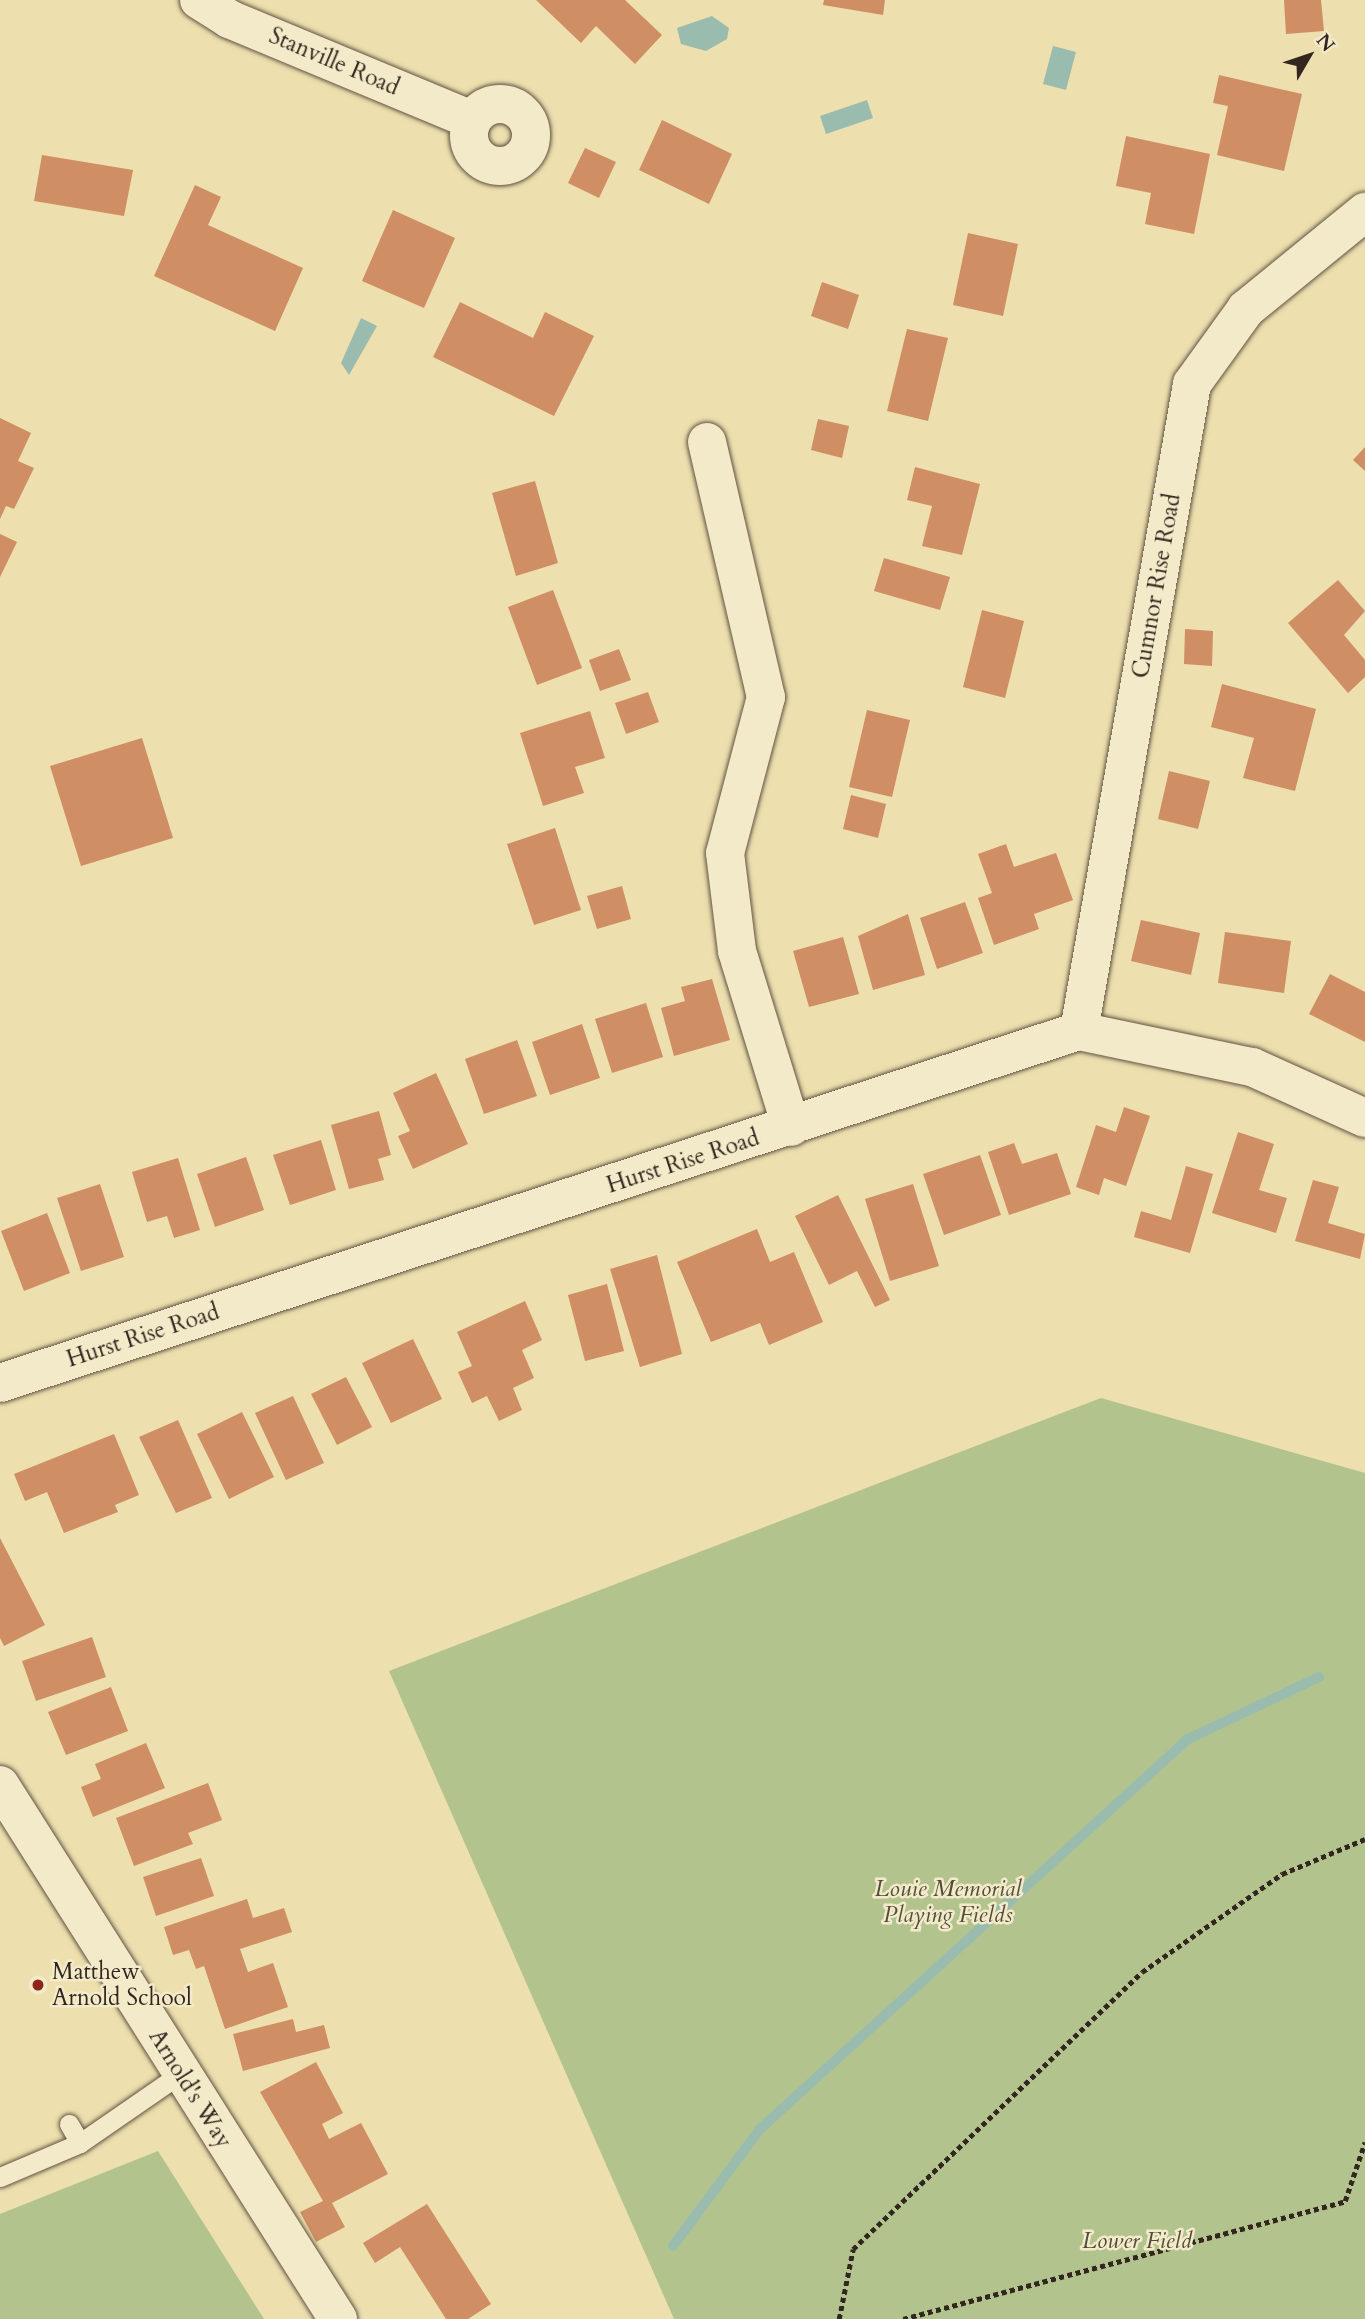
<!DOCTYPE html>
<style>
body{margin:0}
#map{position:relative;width:1365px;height:2319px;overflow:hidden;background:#eddfae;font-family:Cardo,serif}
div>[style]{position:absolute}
.green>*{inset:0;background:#b3c38e}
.water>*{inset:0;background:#99bcae}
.stream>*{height:10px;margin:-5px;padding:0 5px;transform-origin:5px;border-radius:5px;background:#99bcae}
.building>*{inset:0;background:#cf8e63}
.path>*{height:4.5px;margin-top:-2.25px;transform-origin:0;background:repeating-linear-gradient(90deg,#32261e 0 5px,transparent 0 8.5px)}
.roads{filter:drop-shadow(0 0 2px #615442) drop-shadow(0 0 2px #615442)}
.service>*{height:19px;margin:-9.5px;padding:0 9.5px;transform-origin:9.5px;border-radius:9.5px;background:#f3eaca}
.minor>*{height:38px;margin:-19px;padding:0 19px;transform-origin:19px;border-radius:19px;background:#f3eaca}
.minor>.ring{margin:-19px;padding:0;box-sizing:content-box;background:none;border:38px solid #f3eaca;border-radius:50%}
.dots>*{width:19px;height:19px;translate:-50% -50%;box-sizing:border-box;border:4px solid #f3eaca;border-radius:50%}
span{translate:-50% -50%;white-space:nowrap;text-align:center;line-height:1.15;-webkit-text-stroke:5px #f3eaca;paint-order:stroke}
.street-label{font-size:23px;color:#32261e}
.park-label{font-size:23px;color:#524d3a;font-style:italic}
.poi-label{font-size:23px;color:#32261e}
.left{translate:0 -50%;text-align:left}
.north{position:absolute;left:1274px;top:21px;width:70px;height:70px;-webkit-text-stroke:5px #f3eaca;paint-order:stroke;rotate:51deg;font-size:19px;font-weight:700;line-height:28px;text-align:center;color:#32261e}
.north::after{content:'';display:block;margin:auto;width:24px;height:32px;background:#32261e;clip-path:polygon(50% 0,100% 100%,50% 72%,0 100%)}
</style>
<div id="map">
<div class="green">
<div style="clip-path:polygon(1101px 1398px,1365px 1473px,1365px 2319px,674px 2319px,389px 1671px)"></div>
<div style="clip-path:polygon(158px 2151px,264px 2319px,0 2319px,0 2214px)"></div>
</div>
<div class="water">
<div style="clip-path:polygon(712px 16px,729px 28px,727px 39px,706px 51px,681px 44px,677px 28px)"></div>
<div style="clip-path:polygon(1053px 46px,1076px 52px,1066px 90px,1043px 84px)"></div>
<div style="clip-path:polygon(867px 100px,873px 118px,826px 134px,820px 116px)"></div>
<div style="clip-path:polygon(361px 318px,377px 326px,349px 375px,341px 363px)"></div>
</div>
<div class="stream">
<div style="left:673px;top:2246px;width:144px;rotate:-53.4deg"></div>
<div style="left:759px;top:2130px;width:580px;rotate:-42.35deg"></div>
<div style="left:1188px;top:1739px;width:145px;rotate:-25.3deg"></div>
</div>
<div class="building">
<div style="clip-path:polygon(536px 0,625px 0,662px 35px,635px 64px,596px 26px,581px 43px)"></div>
<div style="clip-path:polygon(824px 0,885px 0,883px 15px,823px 5px)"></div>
<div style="clip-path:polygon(1284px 0,1321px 0,1324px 31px,1286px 34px)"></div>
<div style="clip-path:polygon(1219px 75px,1302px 94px,1284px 171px,1217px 155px,1228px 106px,1213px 103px)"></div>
<div style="clip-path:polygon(662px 120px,732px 154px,709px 204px,639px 170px)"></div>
<div style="clip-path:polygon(1126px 136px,1210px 154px,1194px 234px,1145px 224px,1151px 193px,1116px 186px)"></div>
<div style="clip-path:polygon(585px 148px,616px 162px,599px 198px,568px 183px)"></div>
<div style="clip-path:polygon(42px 155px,133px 170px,124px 216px,34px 201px)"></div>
<div style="clip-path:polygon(195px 185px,221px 197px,208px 225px,303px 268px,275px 331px,154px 276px)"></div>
<div style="clip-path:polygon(393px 210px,455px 238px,424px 308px,362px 281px)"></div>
<div style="clip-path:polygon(968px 233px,1018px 244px,1003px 316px,953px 305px)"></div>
<div style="clip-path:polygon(822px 282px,859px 295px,848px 329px,811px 316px)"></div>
<div style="clip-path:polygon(460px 302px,533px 338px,545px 312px,594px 336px,554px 416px,433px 357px)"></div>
<div style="clip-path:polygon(907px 329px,948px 338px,928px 421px,887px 411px)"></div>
<div style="clip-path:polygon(0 418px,31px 433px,18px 461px,34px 468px,14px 509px,6px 506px,0 519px)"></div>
<div style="clip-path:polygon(818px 419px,849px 426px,842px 458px,811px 450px)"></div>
<div style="clip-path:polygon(1365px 447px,1365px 471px,1353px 460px)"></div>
<div style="clip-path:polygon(915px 467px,980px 484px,962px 555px,922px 546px,932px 506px,907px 500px)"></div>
<div style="clip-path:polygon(535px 481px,558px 563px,516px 576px,492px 493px)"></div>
<div style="clip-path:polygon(0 534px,17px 542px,0 577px)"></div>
<div style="clip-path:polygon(884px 558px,950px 577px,940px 610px,874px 591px)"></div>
<div style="clip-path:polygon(1338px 580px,1365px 611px,1344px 635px,1365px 660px,1365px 677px,1348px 693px,1288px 623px)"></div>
<div style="clip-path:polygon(553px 590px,582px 668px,537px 685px,508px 607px)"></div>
<div style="clip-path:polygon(982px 610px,1024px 621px,1005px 698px,963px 687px)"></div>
<div style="clip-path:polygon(1185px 629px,1213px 631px,1212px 666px,1184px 664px)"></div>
<div style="clip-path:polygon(619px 649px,631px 680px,600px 691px,589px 660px)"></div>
<div style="clip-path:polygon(1222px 684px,1316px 709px,1295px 791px,1243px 778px,1254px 738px,1211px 727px)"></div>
<div style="clip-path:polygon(648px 692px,659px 722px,626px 734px,615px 703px)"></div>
<div style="clip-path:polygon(867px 710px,910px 720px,892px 797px,849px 787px)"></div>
<div style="clip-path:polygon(590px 711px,605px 758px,575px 767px,584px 793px,543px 806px,520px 733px)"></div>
<div style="clip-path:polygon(142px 738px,173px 838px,81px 866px,50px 766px)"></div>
<div style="clip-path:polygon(1169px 771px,1210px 781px,1198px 829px,1158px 819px)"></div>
<div style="clip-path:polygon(851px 795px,886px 804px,878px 838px,843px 829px)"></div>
<div style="clip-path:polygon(555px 828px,581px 910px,534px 925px,507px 844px)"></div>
<div style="clip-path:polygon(1006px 844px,1014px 867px,1056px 853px,1073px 900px,1034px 914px,1039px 929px,994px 945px,978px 898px,992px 893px,978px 854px)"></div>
<div style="clip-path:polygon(622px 886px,631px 919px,597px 929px,587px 896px)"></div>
<div style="clip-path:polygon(965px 902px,983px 953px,937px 969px,920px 918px)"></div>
<div style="clip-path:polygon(908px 914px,925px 975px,873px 990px,858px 936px)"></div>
<div style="clip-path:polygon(1141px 920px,1200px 933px,1191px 975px,1131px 961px)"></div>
<div style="clip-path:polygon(1225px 932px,1291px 941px,1284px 993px,1218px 983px)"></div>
<div style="clip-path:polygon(843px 937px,859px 994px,809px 1007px,793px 951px)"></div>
<div style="clip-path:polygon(1330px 974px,1365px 992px,1365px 1042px,1309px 1014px)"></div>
<div style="clip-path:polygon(712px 979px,730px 1040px,674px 1056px,661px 1008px,685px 1001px,681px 987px)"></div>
<div style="clip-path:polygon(646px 1003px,663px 1057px,612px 1073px,595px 1019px)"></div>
<div style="clip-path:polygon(582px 1024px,600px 1078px,550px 1095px,532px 1042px)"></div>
<div style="clip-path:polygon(517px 1040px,537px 1096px,484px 1114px,465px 1059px)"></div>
<div style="clip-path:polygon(436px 1073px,468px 1144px,413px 1169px,398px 1136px,410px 1131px,393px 1093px)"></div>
<div style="clip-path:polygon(1124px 1107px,1150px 1116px,1126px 1186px,1104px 1178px,1099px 1195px,1076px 1187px,1096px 1125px,1116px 1132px)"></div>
<div style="clip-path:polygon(379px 1111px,391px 1155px,378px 1159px,384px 1180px,349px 1189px,331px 1125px)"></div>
<div style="clip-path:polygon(1238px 1132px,1274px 1144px,1259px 1190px,1287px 1198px,1276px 1233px,1212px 1213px)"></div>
<div style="clip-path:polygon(321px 1140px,336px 1190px,290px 1205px,273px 1155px)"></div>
<div style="clip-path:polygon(1014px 1143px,1022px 1164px,1057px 1153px,1071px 1194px,1009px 1215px,988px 1152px)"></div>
<div style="clip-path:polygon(980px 1155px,1001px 1215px,944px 1235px,923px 1174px)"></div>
<div style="clip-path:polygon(246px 1157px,264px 1210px,215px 1227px,197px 1174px)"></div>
<div style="clip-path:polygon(178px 1158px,200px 1230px,174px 1238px,167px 1216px,147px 1222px,132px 1172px)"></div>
<div style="clip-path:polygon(1186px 1166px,1213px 1174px,1190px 1253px,1134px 1237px,1141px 1211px,1171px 1220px)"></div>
<div style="clip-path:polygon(1313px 1180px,1339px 1187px,1328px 1223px,1365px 1234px,1360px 1259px,1295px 1241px)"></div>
<div style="clip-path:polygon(100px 1184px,124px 1257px,81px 1271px,57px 1198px)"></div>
<div style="clip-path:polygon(913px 1184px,939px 1266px,890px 1281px,865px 1199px)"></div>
<div style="clip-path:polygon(838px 1195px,890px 1300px,875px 1307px,857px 1271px,829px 1285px,795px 1216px)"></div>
<div style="clip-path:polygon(47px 1213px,70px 1273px,24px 1291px,1px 1231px)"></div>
<div style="clip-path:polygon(757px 1229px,770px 1262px,794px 1252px,823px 1322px,769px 1345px,760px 1323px,711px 1342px,677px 1262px)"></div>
<div style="clip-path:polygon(657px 1255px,682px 1354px,640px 1367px,610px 1269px)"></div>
<div style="clip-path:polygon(607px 1284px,624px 1351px,585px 1361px,568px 1295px)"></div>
<div style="clip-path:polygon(525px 1301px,542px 1340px,522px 1350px,534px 1378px,513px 1388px,522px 1410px,499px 1421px,487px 1396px,472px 1403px,458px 1372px,472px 1366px,457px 1332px)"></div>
<div style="clip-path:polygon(413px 1339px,442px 1399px,391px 1423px,362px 1363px)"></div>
<div style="clip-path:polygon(346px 1377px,372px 1427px,337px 1445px,311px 1394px)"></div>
<div style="clip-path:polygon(293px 1396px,324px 1463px,286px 1480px,255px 1413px)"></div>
<div style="clip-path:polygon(242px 1412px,274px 1477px,229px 1499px,197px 1434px)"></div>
<div style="clip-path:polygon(178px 1420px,212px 1498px,176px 1513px,139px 1437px)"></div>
<div style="clip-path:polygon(114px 1434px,139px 1495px,115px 1505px,118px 1512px,64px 1533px,47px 1492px,25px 1501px,14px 1474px)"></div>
<div style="clip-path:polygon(0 1538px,45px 1625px,4px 1646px,0 1638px)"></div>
<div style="clip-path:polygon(92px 1637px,106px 1677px,36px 1701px,22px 1661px)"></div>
<div style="clip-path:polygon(111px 1687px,128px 1731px,66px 1755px,48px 1712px)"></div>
<div style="clip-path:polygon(146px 1743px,165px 1788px,93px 1817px,81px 1787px,101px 1779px,95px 1764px)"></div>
<div style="clip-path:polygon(208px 1783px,222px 1820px,188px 1833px,193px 1844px,134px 1866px,116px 1818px)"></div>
<div style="clip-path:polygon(201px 1858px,214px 1896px,156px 1916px,143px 1877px)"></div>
<div style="clip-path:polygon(247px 1899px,253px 1918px,284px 1908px,292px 1932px,240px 1949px,248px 1972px,273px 1963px,288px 2007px,225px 2029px,204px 1966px,196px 1969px,189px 1950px,173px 1955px,164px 1927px)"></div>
<div style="clip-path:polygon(293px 2019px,296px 2032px,324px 2025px,330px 2048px,243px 2071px,233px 2034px)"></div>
<div style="clip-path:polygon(316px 2062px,343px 2113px,322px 2124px,329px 2139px,361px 2123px,388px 2174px,332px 2203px,345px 2227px,316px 2242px,300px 2212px,323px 2201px,260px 2092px)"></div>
<div style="clip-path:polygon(427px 2204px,491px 2304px,468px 2319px,446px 2319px,400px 2247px,375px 2263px,363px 2243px)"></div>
</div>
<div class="path">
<div style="left:839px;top:2319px;width:71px;rotate:-78.7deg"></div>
<div style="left:853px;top:2249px;width:400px;rotate:-43.8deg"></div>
<div style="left:1142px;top:1972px;width:171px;rotate:-35deg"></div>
<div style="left:1282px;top:1874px;width:90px;rotate:-22.9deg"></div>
<div style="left:903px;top:2319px;width:457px;rotate:-14.9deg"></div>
<div style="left:1345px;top:2201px;width:62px;rotate:-71.3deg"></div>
</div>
<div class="roads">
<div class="service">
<div style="left:69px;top:2124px;width:22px;rotate:60deg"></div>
<div style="left:0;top:2177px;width:87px;rotate:-23deg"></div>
<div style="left:80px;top:2143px;width:121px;rotate:-34.6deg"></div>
</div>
<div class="minor">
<div style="left:199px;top:0;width:36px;rotate:32deg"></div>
<div style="left:229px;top:19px;width:263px;rotate:22.6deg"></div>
<div class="ring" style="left:469px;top:104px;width:24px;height:24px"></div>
<div style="left:707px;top:442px;width:262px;rotate:77deg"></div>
<div style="left:766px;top:697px;width:161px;rotate:104.7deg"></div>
<div style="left:725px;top:853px;width:99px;rotate:83deg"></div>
<div style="left:737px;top:951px;width:184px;rotate:72.9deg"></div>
<div style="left:1079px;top:1031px;width:657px;rotate:-80.09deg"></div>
<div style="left:1192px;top:384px;width:92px;rotate:-54.2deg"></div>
<div style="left:1246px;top:309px;width:154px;rotate:-39.2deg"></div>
<div style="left:0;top:1383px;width:1135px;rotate:-18.07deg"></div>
<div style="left:1079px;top:1031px;width:177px;rotate:11.8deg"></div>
<div style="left:1252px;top:1067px;width:124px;rotate:24.3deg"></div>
<div style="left:0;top:1785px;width:632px;rotate:57.67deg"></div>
</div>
</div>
<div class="dots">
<div style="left:38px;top:1985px;background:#8f2418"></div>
</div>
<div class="street-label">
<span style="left:334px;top:62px;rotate:23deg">Stanville Road</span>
<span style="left:1157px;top:586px;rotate:-80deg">Cumnor Rise Road</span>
<span style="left:683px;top:1162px;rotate:-18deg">Hurst Rise Road</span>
<span style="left:143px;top:1336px;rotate:-18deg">Hurst Rise Road</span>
<span style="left:190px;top:2089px;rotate:58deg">Arnold's Way</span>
</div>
<div class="park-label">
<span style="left:948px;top:1902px">Louie Memorial<br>Playing Fields</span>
<span style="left:1137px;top:2241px">Lower Field</span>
</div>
<div class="poi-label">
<span class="left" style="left:52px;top:1985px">Matthew<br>Arnold School</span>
</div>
<div class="north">N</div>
</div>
